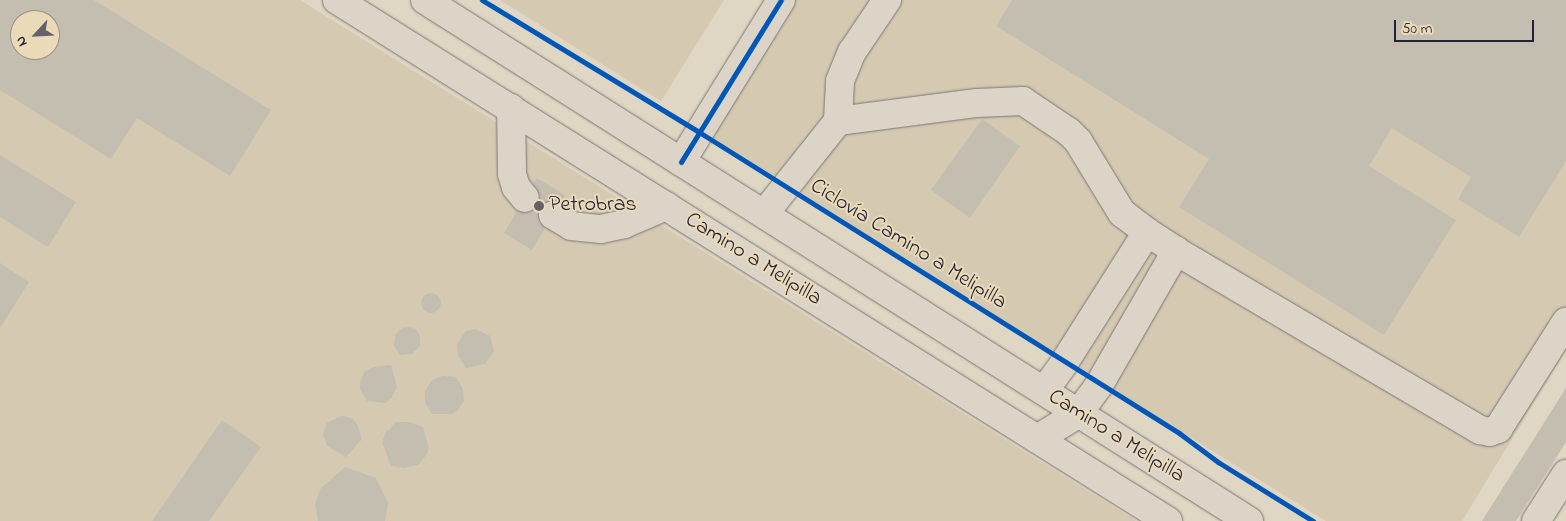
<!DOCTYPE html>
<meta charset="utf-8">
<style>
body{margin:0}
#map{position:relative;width:1566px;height:521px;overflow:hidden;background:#dfd6c3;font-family:"Indie Flower",sans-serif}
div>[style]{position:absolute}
.built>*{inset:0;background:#d6c9b2}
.building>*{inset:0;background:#c4beb1}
.round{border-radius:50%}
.roads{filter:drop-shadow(0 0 1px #7b7774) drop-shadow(0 0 1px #7b7774)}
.minor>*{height:28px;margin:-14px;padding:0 14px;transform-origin:14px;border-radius:14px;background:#dbd4c7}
.major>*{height:28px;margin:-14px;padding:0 14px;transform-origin:14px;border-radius:14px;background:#dbd4c7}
.cycleway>*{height:5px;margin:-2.5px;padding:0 2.5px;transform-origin:2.5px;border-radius:2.5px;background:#0057b8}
.dots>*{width:14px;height:14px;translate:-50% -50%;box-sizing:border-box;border:2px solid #ebdab7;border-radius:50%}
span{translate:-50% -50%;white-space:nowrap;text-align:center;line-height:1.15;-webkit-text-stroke:4px #ebdab7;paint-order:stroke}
.poi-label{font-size:22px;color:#22223b}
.left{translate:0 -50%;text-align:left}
.street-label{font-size:22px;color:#22223b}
.north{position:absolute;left:10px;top:10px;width:50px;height:50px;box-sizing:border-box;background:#ebdab7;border:1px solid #9b9085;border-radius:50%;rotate:245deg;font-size:14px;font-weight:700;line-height:20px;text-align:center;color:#22223b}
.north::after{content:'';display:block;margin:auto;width:18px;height:22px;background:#64616b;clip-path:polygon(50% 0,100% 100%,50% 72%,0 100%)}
.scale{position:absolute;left:1394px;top:20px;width:140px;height:22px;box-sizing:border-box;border:2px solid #22223b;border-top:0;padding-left:6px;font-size:15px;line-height:18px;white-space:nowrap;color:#22223b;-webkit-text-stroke:4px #ebdab7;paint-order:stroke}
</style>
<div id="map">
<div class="built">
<div style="clip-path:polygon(evenodd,0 0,300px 0,1136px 521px,0 521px,0 0,20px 20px,50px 20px,50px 50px,20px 50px,20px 20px)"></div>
<div style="clip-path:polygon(500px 0,724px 0,661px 101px)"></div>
<div style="clip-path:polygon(791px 0,1566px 0,1566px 350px,1462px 521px,1326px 521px,703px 136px)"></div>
</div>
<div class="building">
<div style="clip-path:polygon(evenodd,0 0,94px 0,271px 110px,230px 176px,137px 118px,111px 159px,0 90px,0 0,20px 20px,50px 20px,50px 50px,20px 50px,20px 20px)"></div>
<div style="clip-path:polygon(1012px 0,1566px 0,1566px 161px,1519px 237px,1458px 199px,1471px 177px,1392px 128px,1369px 166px,1456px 220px,1384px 335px,1179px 207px,1209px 159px,996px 26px)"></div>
<div style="clip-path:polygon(982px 119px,1020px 146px,970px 218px,931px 190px)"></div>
<div style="clip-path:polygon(0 155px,76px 202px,48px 247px,0 217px)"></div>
<div style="clip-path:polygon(537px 178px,565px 195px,561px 202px,554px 199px,546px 201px,539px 207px,537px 214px,539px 222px,545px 228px,532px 250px,504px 233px,517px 211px,528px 213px,535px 210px,539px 204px,540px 195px,533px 183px)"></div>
<div style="clip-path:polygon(0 263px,29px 282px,0 328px)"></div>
<div class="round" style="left:421px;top:293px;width:20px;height:20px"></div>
<div style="clip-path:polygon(408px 327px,416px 329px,420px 336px,420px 346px,412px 354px,400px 355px,394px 346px,395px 335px,402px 328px)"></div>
<div style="clip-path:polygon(476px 329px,490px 336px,494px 351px,485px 364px,466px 368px,458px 355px,457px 344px,466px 331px)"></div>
<div style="clip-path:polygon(391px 365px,397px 387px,392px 397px,386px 403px,367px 401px,360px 389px,360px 383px,364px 372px,374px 367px)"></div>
<div style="clip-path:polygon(443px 376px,456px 377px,463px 389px,464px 401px,457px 411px,451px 414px,432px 414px,425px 403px,425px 391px,432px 380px)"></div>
<div style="clip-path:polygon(1566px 388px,1566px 442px,1516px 521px,1482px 521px)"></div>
<div style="clip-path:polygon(344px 416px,353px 419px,358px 426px,362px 439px,346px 457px,327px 446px,323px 434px,327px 423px,338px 417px)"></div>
<div style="clip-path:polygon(222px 420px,261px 447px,209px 521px,152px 521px)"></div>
<div style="clip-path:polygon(395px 422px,410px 422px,423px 427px,429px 448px,427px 454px,418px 465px,405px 468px,391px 466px,382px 442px,387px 430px,389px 430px)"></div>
<div style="clip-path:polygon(345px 467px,376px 478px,388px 503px,385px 521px,318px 521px,315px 504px,321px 488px)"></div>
</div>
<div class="roads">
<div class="minor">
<div style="left:511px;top:108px;width:66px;rotate:89.1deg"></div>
<div style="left:512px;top:174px;width:14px;rotate:73deg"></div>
<div style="left:516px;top:187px;width:14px;rotate:51deg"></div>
<div style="left:838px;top:121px;width:140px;rotate:-7.4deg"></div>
<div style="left:977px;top:103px;width:46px;rotate:-2.5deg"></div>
<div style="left:1023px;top:101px;width:55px;rotate:34deg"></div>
<div style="left:1069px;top:132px;width:13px;rotate:45deg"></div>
<div style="left:1078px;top:141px;width:84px;rotate:58.6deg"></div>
<div style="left:1122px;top:213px;width:31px;rotate:37deg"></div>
<div style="left:1147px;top:232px;width:35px;rotate:33deg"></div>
<div style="left:1176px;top:251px;width:353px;rotate:30.5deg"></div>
<div style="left:1480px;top:430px;width:10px;rotate:11deg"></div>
<div style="left:1490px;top:432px;width:9px;rotate:-21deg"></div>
<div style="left:1498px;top:429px;width:127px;rotate:-57.6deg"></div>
<div style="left:681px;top:162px;width:190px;rotate:-58.3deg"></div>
<div style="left:764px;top:214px;width:119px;rotate:-51.5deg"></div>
<div style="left:838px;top:121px;width:40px;rotate:-87.1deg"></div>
<div style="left:840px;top:81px;width:31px;rotate:-68deg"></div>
<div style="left:852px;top:52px;width:63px;rotate:-56.1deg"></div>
<div style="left:553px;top:215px;width:21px;rotate:31deg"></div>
<div style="left:571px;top:226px;width:30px;rotate:6deg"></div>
<div style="left:601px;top:229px;width:24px;rotate:-12deg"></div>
<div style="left:624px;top:224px;width:46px;rotate:-23.2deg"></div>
<div style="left:1044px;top:391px;width:34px;rotate:-54deg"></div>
<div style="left:1064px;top:363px;width:155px;rotate:-57.6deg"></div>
<div style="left:1037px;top:439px;width:48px;rotate:-31.4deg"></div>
<div style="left:1078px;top:414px;width:36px;rotate:-54deg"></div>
<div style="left:1099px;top:385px;width:155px;rotate:-60.1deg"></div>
<div style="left:1536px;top:521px;width:56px;rotate:-57.4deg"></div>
</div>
<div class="major">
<div style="left:337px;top:0;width:981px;rotate:32.09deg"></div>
<div style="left:425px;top:0;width:975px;rotate:32.3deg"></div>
</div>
</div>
<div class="cycleway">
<div style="left:482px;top:0;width:254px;rotate:31.3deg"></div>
<div style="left:699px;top:132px;width:567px;rotate:32.09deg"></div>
<div style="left:1179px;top:433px;width:49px;rotate:36.6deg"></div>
<div style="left:1218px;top:462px;width:112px;rotate:31.8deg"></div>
<div style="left:681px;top:162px;width:190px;rotate:-58.3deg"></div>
</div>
<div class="dots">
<div style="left:539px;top:206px;background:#64616b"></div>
</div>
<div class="poi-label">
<span class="left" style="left:549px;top:206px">Petrobras</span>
</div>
<div class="street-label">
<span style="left:908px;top:245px;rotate:32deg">Ciclovía Camino a Melipilla</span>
<span style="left:753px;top:260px;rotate:32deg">Camino a Melipilla</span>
<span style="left:1116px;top:437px;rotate:32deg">Camino a Melipilla</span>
</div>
<div class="north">N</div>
<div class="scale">50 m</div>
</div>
